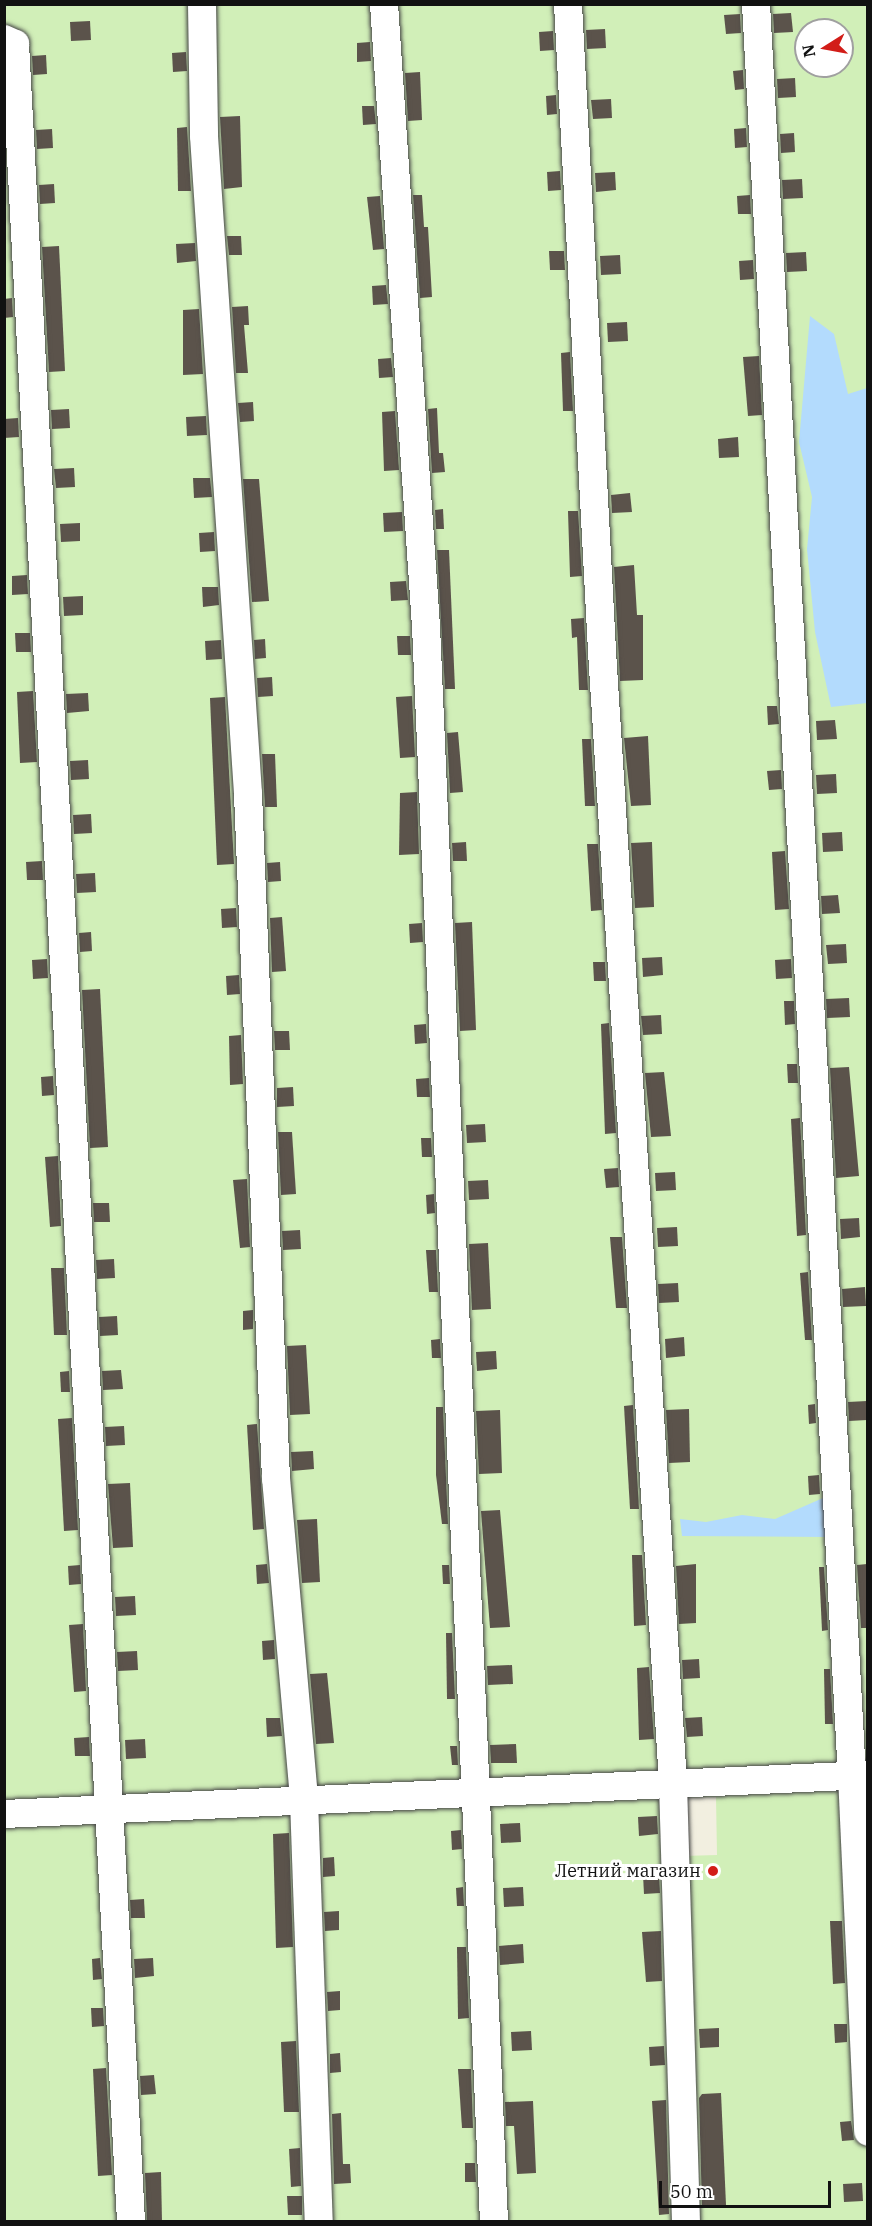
<!DOCTYPE html>
<meta charset="utf-8">
<style>
body{margin:0}
#map{position:relative;width:872px;height:2226px;overflow:hidden;background:#fffef4;font-family:"IBM Plex Serif",serif}
div>[style]{position:absolute}
.green>*{inset:0;background:#d1efb8}
.plaza>*{inset:0;background:#f2efe0}
.water>*{inset:0;background:#b3dbfd}
.building>*{inset:0;background:#5b534b}
.roads{filter:drop-shadow(0 0 2px #444) drop-shadow(0 0 2px #444)}
.minor>*{height:28px;margin:-14px;padding:0 14px;transform-origin:14px;border-radius:14px;background:#fff}
.dots>*{width:16px;height:16px;translate:-50% -50%;box-sizing:border-box;border:3px solid #fff;border-radius:50%}
span{translate:-50% -50%;white-space:nowrap;text-align:center;line-height:1.15;-webkit-text-stroke:6px #fff;paint-order:stroke}
.poi-label{font-size:18px;color:#111}
.right{translate:-100% -50%;text-align:right}
.frame{position:absolute;inset:0;border:6px solid #111;pointer-events:none}
.north{position:absolute;left:794px;top:18px;width:60px;height:60px;box-sizing:border-box;background:#fff;border:2px solid #a0a0a0;border-radius:50%;rotate:259deg;font-size:16px;font-weight:700;line-height:24px;text-align:center;color:#111}
.north::after{content:'';display:block;margin:auto;width:21px;height:27px;background:#d21d18;clip-path:polygon(50% 0,100% 100%,50% 72%,0 100%)}
.scale{position:absolute;left:659px;top:2181px;width:172px;height:27px;box-sizing:border-box;border:3px solid #111;border-top:0;padding-left:8px;font-size:18px;line-height:21px;white-space:nowrap;color:#111;-webkit-text-stroke:4px #fff;paint-order:stroke}
</style>
<div id="map">
<div class="green">
<div style="clip-path:polygon(evenodd,5px 5px,867px 5px,867px 2221px,5px 2221px,5px 5px,806px 30px,842px 30px,842px 66px,806px 66px,806px 30px)"></div>
</div>
<div class="plaza">
<div style="clip-path:polygon(716px 1797px,717px 1855px,683px 1856px,682px 1798px)"></div>
</div>
<div class="water">
<div style="clip-path:polygon(810px 316px,834px 334px,848px 394px,867px 388px,867px 703px,831px 707px,815px 632px,807px 549px,812px 497px,799px 442px)"></div>
<div style="clip-path:polygon(823px 1498px,828px 1537px,682px 1536px,680px 1519px,706px 1522px,742px 1515px,775px 1519px)"></div>
</div>
<div class="building">
<div style="clip-path:polygon(791px 13px,793px 32px,774px 33px,773px 14px)"></div>
<div style="clip-path:polygon(740px 14px,741px 33px,726px 34px,724px 15px)"></div>
<div style="clip-path:polygon(90px 21px,91px 40px,71px 41px,70px 22px)"></div>
<div style="clip-path:polygon(605px 29px,606px 48px,587px 49px,586px 30px)"></div>
<div style="clip-path:polygon(553px 31px,554px 50px,540px 51px,539px 32px)"></div>
<div style="clip-path:polygon(370px 42px,371px 61px,357px 62px,357px 43px)"></div>
<div style="clip-path:polygon(186px 52px,187px 71px,173px 72px,172px 53px)"></div>
<div style="clip-path:polygon(46px 55px,47px 74px,33px 75px,32px 56px)"></div>
<div style="clip-path:polygon(743px 70px,744px 89px,735px 90px,733px 71px)"></div>
<div style="clip-path:polygon(420px 72px,422px 120px,408px 121px,405px 73px)"></div>
<div style="clip-path:polygon(795px 78px,796px 97px,778px 98px,777px 79px)"></div>
<div style="clip-path:polygon(556px 95px,557px 114px,547px 115px,546px 96px)"></div>
<div style="clip-path:polygon(611px 99px,612px 118px,593px 119px,591px 100px)"></div>
<div style="clip-path:polygon(362px 106px,374px 106px,376px 124px,363px 125px)"></div>
<div style="clip-path:polygon(240px 116px,242px 187px,224px 189px,220px 117px)"></div>
<div style="clip-path:polygon(187px 127px,191px 191px,178px 191px,177px 128px)"></div>
<div style="clip-path:polygon(746px 128px,747px 147px,735px 148px,734px 129px)"></div>
<div style="clip-path:polygon(52px 129px,53px 148px,37px 149px,36px 130px)"></div>
<div style="clip-path:polygon(794px 133px,795px 152px,781px 153px,780px 134px)"></div>
<div style="clip-path:polygon(560px 171px,561px 190px,548px 191px,547px 172px)"></div>
<div style="clip-path:polygon(615px 172px,616px 190px,596px 192px,595px 173px)"></div>
<div style="clip-path:polygon(802px 179px,803px 198px,783px 199px,782px 180px)"></div>
<div style="clip-path:polygon(54px 184px,55px 203px,40px 204px,39px 185px)"></div>
<div style="clip-path:polygon(413px 195px,422px 195px,424px 227px,428px 227px,432px 297px,420px 298px)"></div>
<div style="clip-path:polygon(750px 195px,751px 214px,738px 214px,737px 196px)"></div>
<div style="clip-path:polygon(380px 196px,384px 249px,373px 250px,367px 197px)"></div>
<div style="clip-path:polygon(227px 236px,241px 236px,242px 255px,229px 255px)"></div>
<div style="clip-path:polygon(195px 243px,196px 261px,177px 263px,176px 244px)"></div>
<div style="clip-path:polygon(59px 246px,65px 371px,49px 372px,42px 247px)"></div>
<div style="clip-path:polygon(549px 251px,564px 251px,565px 270px,550px 270px)"></div>
<div style="clip-path:polygon(806px 252px,807px 271px,787px 272px,786px 253px)"></div>
<div style="clip-path:polygon(620px 255px,621px 274px,601px 275px,600px 256px)"></div>
<div style="clip-path:polygon(753px 260px,754px 279px,740px 280px,739px 261px)"></div>
<div style="clip-path:polygon(386px 285px,388px 304px,373px 305px,372px 286px)"></div>
<div style="clip-path:polygon(12px 298px,13px 317px,4px 318px,4px 299px)"></div>
<div style="clip-path:polygon(248px 306px,249px 325px,244px 325px,248px 373px,236px 373px,232px 307px)"></div>
<div style="clip-path:polygon(199px 309px,203px 374px,183px 375px,183px 310px)"></div>
<div style="clip-path:polygon(627px 322px,628px 341px,608px 342px,607px 323px)"></div>
<div style="clip-path:polygon(570px 352px,573px 411px,563px 411px,561px 353px)"></div>
<div style="clip-path:polygon(759px 356px,762px 415px,748px 416px,743px 357px)"></div>
<div style="clip-path:polygon(391px 358px,393px 377px,379px 378px,378px 359px)"></div>
<div style="clip-path:polygon(253px 402px,254px 421px,240px 422px,238px 403px)"></div>
<div style="clip-path:polygon(437px 408px,439px 453px,443px 453px,445px 472px,432px 473px,428px 409px)"></div>
<div style="clip-path:polygon(69px 409px,70px 428px,52px 429px,51px 410px)"></div>
<div style="clip-path:polygon(395px 411px,399px 470px,384px 471px,382px 412px)"></div>
<div style="clip-path:polygon(206px 416px,207px 435px,187px 436px,186px 417px)"></div>
<div style="clip-path:polygon(18px 418px,19px 437px,4px 438px,4px 419px)"></div>
<div style="clip-path:polygon(738px 437px,739px 457px,719px 458px,718px 439px)"></div>
<div style="clip-path:polygon(74px 468px,75px 487px,56px 488px,54px 469px)"></div>
<div style="clip-path:polygon(193px 478px,210px 478px,212px 497px,194px 498px)"></div>
<div style="clip-path:polygon(243px 479px,259px 479px,269px 601px,252px 602px)"></div>
<div style="clip-path:polygon(630px 493px,632px 512px,612px 513px,611px 495px)"></div>
<div style="clip-path:polygon(443px 509px,444px 529px,436px 529px,435px 510px)"></div>
<div style="clip-path:polygon(568px 511px,578px 511px,582px 576px,570px 577px)"></div>
<div style="clip-path:polygon(402px 512px,403px 531px,384px 532px,383px 513px)"></div>
<div style="clip-path:polygon(80px 523px,80px 541px,61px 542px,60px 524px)"></div>
<div style="clip-path:polygon(214px 532px,215px 551px,200px 552px,199px 533px)"></div>
<div style="clip-path:polygon(437px 550px,449px 550px,455px 689px,445px 689px)"></div>
<div style="clip-path:polygon(634px 565px,637px 615px,643px 615px,643px 680px,620px 681px,614px 567px)"></div>
<div style="clip-path:polygon(27px 575px,28px 594px,12px 595px,12px 576px)"></div>
<div style="clip-path:polygon(406px 581px,408px 600px,391px 601px,390px 582px)"></div>
<div style="clip-path:polygon(202px 587px,218px 587px,219px 605px,203px 607px)"></div>
<div style="clip-path:polygon(83px 596px,83px 615px,64px 616px,63px 597px)"></div>
<div style="clip-path:polygon(584px 618px,588px 690px,579px 690px,577px 637px,572px 638px,571px 619px)"></div>
<div style="clip-path:polygon(15px 633px,30px 633px,31px 652px,16px 652px)"></div>
<div style="clip-path:polygon(397px 636px,410px 636px,411px 655px,398px 655px)"></div>
<div style="clip-path:polygon(265px 639px,266px 658px,255px 659px,254px 640px)"></div>
<div style="clip-path:polygon(221px 640px,222px 659px,206px 660px,205px 641px)"></div>
<div style="clip-path:polygon(272px 677px,273px 696px,258px 697px,257px 678px)"></div>
<div style="clip-path:polygon(33px 691px,37px 762px,20px 763px,17px 692px)"></div>
<div style="clip-path:polygon(88px 693px,89px 711px,67px 713px,66px 694px)"></div>
<div style="clip-path:polygon(412px 696px,415px 757px,400px 758px,396px 697px)"></div>
<div style="clip-path:polygon(225px 697px,234px 864px,217px 865px,210px 698px)"></div>
<div style="clip-path:polygon(767px 706px,777px 706px,779px 724px,768px 725px)"></div>
<div style="clip-path:polygon(835px 720px,837px 739px,817px 740px,816px 721px)"></div>
<div style="clip-path:polygon(458px 732px,463px 792px,450px 793px,447px 733px)"></div>
<div style="clip-path:polygon(648px 736px,651px 805px,631px 806px,624px 738px)"></div>
<div style="clip-path:polygon(582px 739px,591px 739px,595px 806px,585px 806px)"></div>
<div style="clip-path:polygon(262px 754px,275px 754px,277px 807px,265px 807px)"></div>
<div style="clip-path:polygon(88px 760px,89px 779px,71px 780px,70px 761px)"></div>
<div style="clip-path:polygon(781px 770px,782px 789px,769px 790px,767px 771px)"></div>
<div style="clip-path:polygon(836px 774px,837px 793px,817px 794px,816px 775px)"></div>
<div style="clip-path:polygon(417px 792px,419px 854px,399px 855px,400px 793px)"></div>
<div style="clip-path:polygon(91px 814px,92px 833px,74px 834px,73px 815px)"></div>
<div style="clip-path:polygon(842px 832px,843px 851px,823px 852px,822px 833px)"></div>
<div style="clip-path:polygon(466px 842px,467px 861px,453px 861px,452px 843px)"></div>
<div style="clip-path:polygon(652px 842px,654px 907px,635px 908px,631px 843px)"></div>
<div style="clip-path:polygon(587px 844px,598px 844px,602px 910px,591px 911px)"></div>
<div style="clip-path:polygon(785px 851px,789px 909px,775px 910px,772px 852px)"></div>
<div style="clip-path:polygon(42px 861px,43px 880px,27px 880px,26px 862px)"></div>
<div style="clip-path:polygon(280px 862px,281px 881px,268px 882px,267px 863px)"></div>
<div style="clip-path:polygon(95px 873px,96px 892px,77px 893px,76px 874px)"></div>
<div style="clip-path:polygon(838px 895px,840px 913px,822px 914px,821px 896px)"></div>
<div style="clip-path:polygon(236px 908px,237px 927px,222px 928px,221px 909px)"></div>
<div style="clip-path:polygon(282px 917px,286px 971px,272px 972px,270px 918px)"></div>
<div style="clip-path:polygon(472px 922px,476px 1030px,460px 1031px,455px 923px)"></div>
<div style="clip-path:polygon(422px 923px,423px 942px,410px 943px,409px 924px)"></div>
<div style="clip-path:polygon(91px 932px,92px 951px,80px 952px,79px 933px)"></div>
<div style="clip-path:polygon(846px 944px,847px 963px,828px 964px,826px 945px)"></div>
<div style="clip-path:polygon(662px 957px,663px 975px,643px 977px,642px 958px)"></div>
<div style="clip-path:polygon(47px 959px,48px 978px,33px 979px,32px 960px)"></div>
<div style="clip-path:polygon(791px 959px,792px 978px,776px 979px,775px 960px)"></div>
<div style="clip-path:polygon(593px 962px,605px 962px,606px 981px,594px 981px)"></div>
<div style="clip-path:polygon(239px 975px,240px 994px,227px 995px,226px 976px)"></div>
<div style="clip-path:polygon(100px 989px,108px 1147px,90px 1148px,82px 990px)"></div>
<div style="clip-path:polygon(849px 998px,850px 1017px,827px 1018px,826px 999px)"></div>
<div style="clip-path:polygon(784px 1001px,794px 1001px,795px 1024px,785px 1025px)"></div>
<div style="clip-path:polygon(661px 1015px,662px 1034px,643px 1035px,641px 1016px)"></div>
<div style="clip-path:polygon(609px 1023px,616px 1133px,605px 1134px,601px 1024px)"></div>
<div style="clip-path:polygon(426px 1024px,427px 1043px,415px 1044px,414px 1025px)"></div>
<div style="clip-path:polygon(274px 1031px,289px 1031px,290px 1050px,275px 1050px)"></div>
<div style="clip-path:polygon(241px 1035px,243px 1084px,230px 1085px,229px 1036px)"></div>
<div style="clip-path:polygon(787px 1064px,797px 1064px,798px 1083px,788px 1083px)"></div>
<div style="clip-path:polygon(849px 1067px,859px 1176px,836px 1178px,830px 1068px)"></div>
<div style="clip-path:polygon(664px 1072px,671px 1136px,651px 1137px,645px 1073px)"></div>
<div style="clip-path:polygon(53px 1076px,54px 1095px,42px 1096px,41px 1077px)"></div>
<div style="clip-path:polygon(429px 1078px,430px 1097px,417px 1097px,416px 1079px)"></div>
<div style="clip-path:polygon(293px 1087px,294px 1106px,277px 1107px,277px 1088px)"></div>
<div style="clip-path:polygon(800px 1118px,806px 1235px,797px 1236px,791px 1119px)"></div>
<div style="clip-path:polygon(485px 1124px,486px 1142px,467px 1143px,466px 1125px)"></div>
<div style="clip-path:polygon(278px 1132px,292px 1132px,296px 1194px,281px 1195px)"></div>
<div style="clip-path:polygon(421px 1138px,431px 1138px,432px 1157px,422px 1157px)"></div>
<div style="clip-path:polygon(58px 1156px,61px 1226px,50px 1227px,45px 1157px)"></div>
<div style="clip-path:polygon(618px 1168px,619px 1187px,606px 1188px,604px 1169px)"></div>
<div style="clip-path:polygon(675px 1172px,676px 1190px,656px 1191px,655px 1173px)"></div>
<div style="clip-path:polygon(247px 1179px,250px 1247px,240px 1248px,233px 1180px)"></div>
<div style="clip-path:polygon(488px 1180px,489px 1199px,469px 1200px,468px 1181px)"></div>
<div style="clip-path:polygon(434px 1194px,435px 1213px,427px 1214px,426px 1195px)"></div>
<div style="clip-path:polygon(93px 1203px,109px 1203px,110px 1222px,94px 1222px)"></div>
<div style="clip-path:polygon(859px 1218px,860px 1237px,841px 1239px,840px 1219px)"></div>
<div style="clip-path:polygon(677px 1227px,678px 1246px,658px 1247px,657px 1228px)"></div>
<div style="clip-path:polygon(300px 1230px,301px 1249px,283px 1250px,282px 1231px)"></div>
<div style="clip-path:polygon(610px 1237px,622px 1237px,627px 1308px,616px 1308px)"></div>
<div style="clip-path:polygon(488px 1243px,491px 1309px,472px 1310px,469px 1244px)"></div>
<div style="clip-path:polygon(426px 1250px,436px 1250px,438px 1292px,429px 1292px)"></div>
<div style="clip-path:polygon(114px 1259px,115px 1278px,97px 1279px,96px 1260px)"></div>
<div style="clip-path:polygon(51px 1268px,64px 1268px,67px 1335px,54px 1335px)"></div>
<div style="clip-path:polygon(808px 1272px,812px 1340px,805px 1340px,800px 1273px)"></div>
<div style="clip-path:polygon(678px 1283px,679px 1302px,659px 1303px,658px 1284px)"></div>
<div style="clip-path:polygon(865px 1287px,866px 1306px,843px 1307px,842px 1289px)"></div>
<div style="clip-path:polygon(253px 1310px,253px 1329px,243px 1330px,243px 1311px)"></div>
<div style="clip-path:polygon(117px 1316px,118px 1335px,100px 1336px,99px 1317px)"></div>
<div style="clip-path:polygon(684px 1337px,685px 1356px,666px 1358px,665px 1339px)"></div>
<div style="clip-path:polygon(440px 1339px,441px 1358px,432px 1358px,431px 1340px)"></div>
<div style="clip-path:polygon(306px 1345px,310px 1414px,290px 1415px,287px 1346px)"></div>
<div style="clip-path:polygon(496px 1351px,497px 1369px,477px 1371px,476px 1352px)"></div>
<div style="clip-path:polygon(121px 1370px,123px 1389px,103px 1390px,102px 1371px)"></div>
<div style="clip-path:polygon(69px 1371px,70px 1392px,61px 1392px,60px 1372px)"></div>
<div style="clip-path:polygon(867px 1401px,867px 1420px,849px 1421px,848px 1402px)"></div>
<div style="clip-path:polygon(815px 1404px,816px 1423px,809px 1424px,808px 1405px)"></div>
<div style="clip-path:polygon(633px 1405px,639px 1509px,630px 1509px,624px 1406px)"></div>
<div style="clip-path:polygon(436px 1407px,443px 1407px,448px 1524px,442px 1524px,436px 1475px)"></div>
<div style="clip-path:polygon(689px 1409px,690px 1462px,669px 1463px,666px 1410px)"></div>
<div style="clip-path:polygon(500px 1410px,502px 1473px,479px 1474px,476px 1411px)"></div>
<div style="clip-path:polygon(72px 1418px,78px 1530px,64px 1531px,58px 1419px)"></div>
<div style="clip-path:polygon(257px 1424px,264px 1529px,253px 1530px,247px 1425px)"></div>
<div style="clip-path:polygon(124px 1426px,125px 1445px,106px 1446px,105px 1427px)"></div>
<div style="clip-path:polygon(313px 1451px,314px 1469px,292px 1471px,291px 1452px)"></div>
<div style="clip-path:polygon(819px 1475px,820px 1494px,809px 1495px,808px 1476px)"></div>
<div style="clip-path:polygon(130px 1483px,133px 1547px,113px 1548px,108px 1484px)"></div>
<div style="clip-path:polygon(500px 1510px,510px 1627px,490px 1628px,481px 1511px)"></div>
<div style="clip-path:polygon(317px 1519px,320px 1582px,302px 1583px,297px 1520px)"></div>
<div style="clip-path:polygon(632px 1555px,642px 1555px,646px 1625px,634px 1626px)"></div>
<div style="clip-path:polygon(267px 1564px,269px 1583px,257px 1584px,256px 1565px)"></div>
<div style="clip-path:polygon(696px 1564px,696px 1623px,679px 1624px,676px 1566px)"></div>
<div style="clip-path:polygon(867px 1564px,867px 1628px,861px 1628px,857px 1565px)"></div>
<div style="clip-path:polygon(80px 1565px,81px 1584px,69px 1585px,68px 1566px)"></div>
<div style="clip-path:polygon(442px 1565px,449px 1565px,450px 1584px,443px 1584px)"></div>
<div style="clip-path:polygon(819px 1567px,824px 1567px,828px 1630px,822px 1631px)"></div>
<div style="clip-path:polygon(135px 1596px,136px 1615px,116px 1616px,115px 1597px)"></div>
<div style="clip-path:polygon(83px 1624px,86px 1691px,74px 1692px,69px 1625px)"></div>
<div style="clip-path:polygon(446px 1633px,452px 1633px,455px 1699px,447px 1699px)"></div>
<div style="clip-path:polygon(274px 1640px,275px 1659px,263px 1660px,262px 1641px)"></div>
<div style="clip-path:polygon(137px 1651px,138px 1670px,118px 1671px,117px 1652px)"></div>
<div style="clip-path:polygon(699px 1659px,700px 1678px,683px 1679px,682px 1660px)"></div>
<div style="clip-path:polygon(512px 1665px,513px 1684px,488px 1685px,487px 1666px)"></div>
<div style="clip-path:polygon(649px 1667px,654px 1739px,639px 1740px,637px 1668px)"></div>
<div style="clip-path:polygon(824px 1669px,830px 1669px,833px 1724px,825px 1724px)"></div>
<div style="clip-path:polygon(327px 1673px,334px 1743px,316px 1744px,310px 1674px)"></div>
<div style="clip-path:polygon(702px 1717px,703px 1736px,687px 1737px,685px 1718px)"></div>
<div style="clip-path:polygon(266px 1718px,280px 1718px,282px 1736px,267px 1737px)"></div>
<div style="clip-path:polygon(89px 1737px,90px 1756px,75px 1756px,74px 1738px)"></div>
<div style="clip-path:polygon(145px 1739px,146px 1758px,126px 1759px,125px 1740px)"></div>
<div style="clip-path:polygon(516px 1744px,517px 1763px,491px 1763px,490px 1745px)"></div>
<div style="clip-path:polygon(450px 1746px,457px 1746px,458px 1765px,452px 1765px)"></div>
<div style="clip-path:polygon(657px 1816px,658px 1834px,639px 1836px,638px 1817px)"></div>
<div style="clip-path:polygon(520px 1823px,521px 1842px,501px 1843px,500px 1824px)"></div>
<div style="clip-path:polygon(461px 1830px,462px 1849px,452px 1850px,451px 1831px)"></div>
<div style="clip-path:polygon(289px 1833px,293px 1947px,276px 1948px,273px 1834px)"></div>
<div style="clip-path:polygon(334px 1857px,335px 1876px,323px 1877px,323px 1858px)"></div>
<div style="clip-path:polygon(659px 1874px,660px 1893px,644px 1894px,643px 1875px)"></div>
<div style="clip-path:polygon(463px 1887px,464px 1906px,457px 1906px,456px 1888px)"></div>
<div style="clip-path:polygon(523px 1887px,524px 1906px,504px 1907px,503px 1888px)"></div>
<div style="clip-path:polygon(144px 1899px,145px 1918px,131px 1918px,130px 1900px)"></div>
<div style="clip-path:polygon(339px 1911px,339px 1930px,325px 1931px,324px 1912px)"></div>
<div style="clip-path:polygon(830px 1921px,842px 1921px,845px 1983px,833px 1984px)"></div>
<div style="clip-path:polygon(661px 1931px,662px 1981px,646px 1982px,642px 1932px)"></div>
<div style="clip-path:polygon(523px 1944px,524px 1963px,500px 1965px,499px 1946px)"></div>
<div style="clip-path:polygon(457px 1947px,466px 1947px,469px 2018px,458px 2019px)"></div>
<div style="clip-path:polygon(100px 1958px,102px 1979px,93px 1980px,92px 1959px)"></div>
<div style="clip-path:polygon(153px 1958px,154px 1976px,135px 1978px,134px 1959px)"></div>
<div style="clip-path:polygon(340px 1991px,340px 2010px,328px 2011px,327px 1992px)"></div>
<div style="clip-path:polygon(91px 2008px,103px 2008px,104px 2026px,92px 2027px)"></div>
<div style="clip-path:polygon(834px 2024px,847px 2024px,847px 2042px,835px 2043px)"></div>
<div style="clip-path:polygon(719px 2028px,719px 2047px,700px 2048px,699px 2029px)"></div>
<div style="clip-path:polygon(531px 2031px,532px 2050px,512px 2051px,511px 2032px)"></div>
<div style="clip-path:polygon(296px 2041px,299px 2112px,284px 2112px,281px 2042px)"></div>
<div style="clip-path:polygon(664px 2046px,665px 2065px,650px 2066px,649px 2047px)"></div>
<div style="clip-path:polygon(340px 2053px,341px 2072px,330px 2073px,330px 2054px)"></div>
<div style="clip-path:polygon(106px 2068px,112px 2175px,98px 2176px,93px 2069px)"></div>
<div style="clip-path:polygon(458px 2069px,471px 2069px,473px 2128px,462px 2128px)"></div>
<div style="clip-path:polygon(154px 2075px,156px 2094px,141px 2095px,140px 2076px)"></div>
<div style="clip-path:polygon(721px 2093px,726px 2205px,702px 2207px,699px 2098px,702px 2094px)"></div>
<div style="clip-path:polygon(666px 2100px,669px 2214px,659px 2215px,652px 2101px)"></div>
<div style="clip-path:polygon(533px 2101px,536px 2173px,517px 2174px,514px 2126px,506px 2126px,505px 2102px)"></div>
<div style="clip-path:polygon(341px 2113px,343px 2164px,350px 2164px,351px 2183px,334px 2184px,332px 2114px)"></div>
<div style="clip-path:polygon(851px 2121px,854px 2140px,842px 2141px,840px 2122px)"></div>
<div style="clip-path:polygon(300px 2148px,301px 2186px,291px 2187px,289px 2149px)"></div>
<div style="clip-path:polygon(465px 2163px,475px 2163px,476px 2182px,465px 2182px)"></div>
<div style="clip-path:polygon(161px 2172px,162px 2222px,147px 2222px,145px 2173px)"></div>
<div style="clip-path:polygon(862px 2183px,863px 2201px,844px 2202px,843px 2184px)"></div>
<div style="clip-path:polygon(287px 2196px,302px 2196px,302px 2215px,288px 2215px)"></div>
</div>
<div class="roads">
<div class="minor">
<div style="left:202px;top:4px;width:132px;rotate:89.1deg"></div>
<div style="left:204px;top:136px;width:659px;rotate:86.17deg"></div>
<div style="left:248px;top:794px;width:685px;rotate:87.66deg"></div>
<div style="left:276px;top:1478px;width:323px;rotate:85deg"></div>
<div style="left:304px;top:1800px;width:422px;rotate:88deg"></div>
<div style="left:384px;top:4px;width:623px;rotate:86.14deg"></div>
<div style="left:426px;top:626px;width:1597px;rotate:87.56deg"></div>
<div style="left:568px;top:4px;width:648px;rotate:86.99deg"></div>
<div style="left:602px;top:651px;width:1135px;rotate:86.41deg"></div>
<div style="left:673px;top:1784px;width:438px;rotate:88.3deg"></div>
<div style="left:756px;top:4px;width:1774px;rotate:86.9deg"></div>
<div style="left:852px;top:1775px;width:357px;rotate:87.4deg"></div>
<div style="left:4px;top:39px;width:12px;rotate:24deg"></div>
<div style="left:15px;top:44px;width:2181px;rotate:86.95deg"></div>
<div style="left:4px;top:1814px;width:865px;rotate:-2.58deg"></div>
</div>
</div>
<div class="dots">
<div style="left:713px;top:1871px;background:#d21d18"></div>
</div>
<div class="poi-label">
<span class="right" style="left:701px;top:1871px">Летний магазин</span>
</div>
<div class="frame"></div>
<div class="north">N</div>
<div class="scale">50 m</div>
</div>
